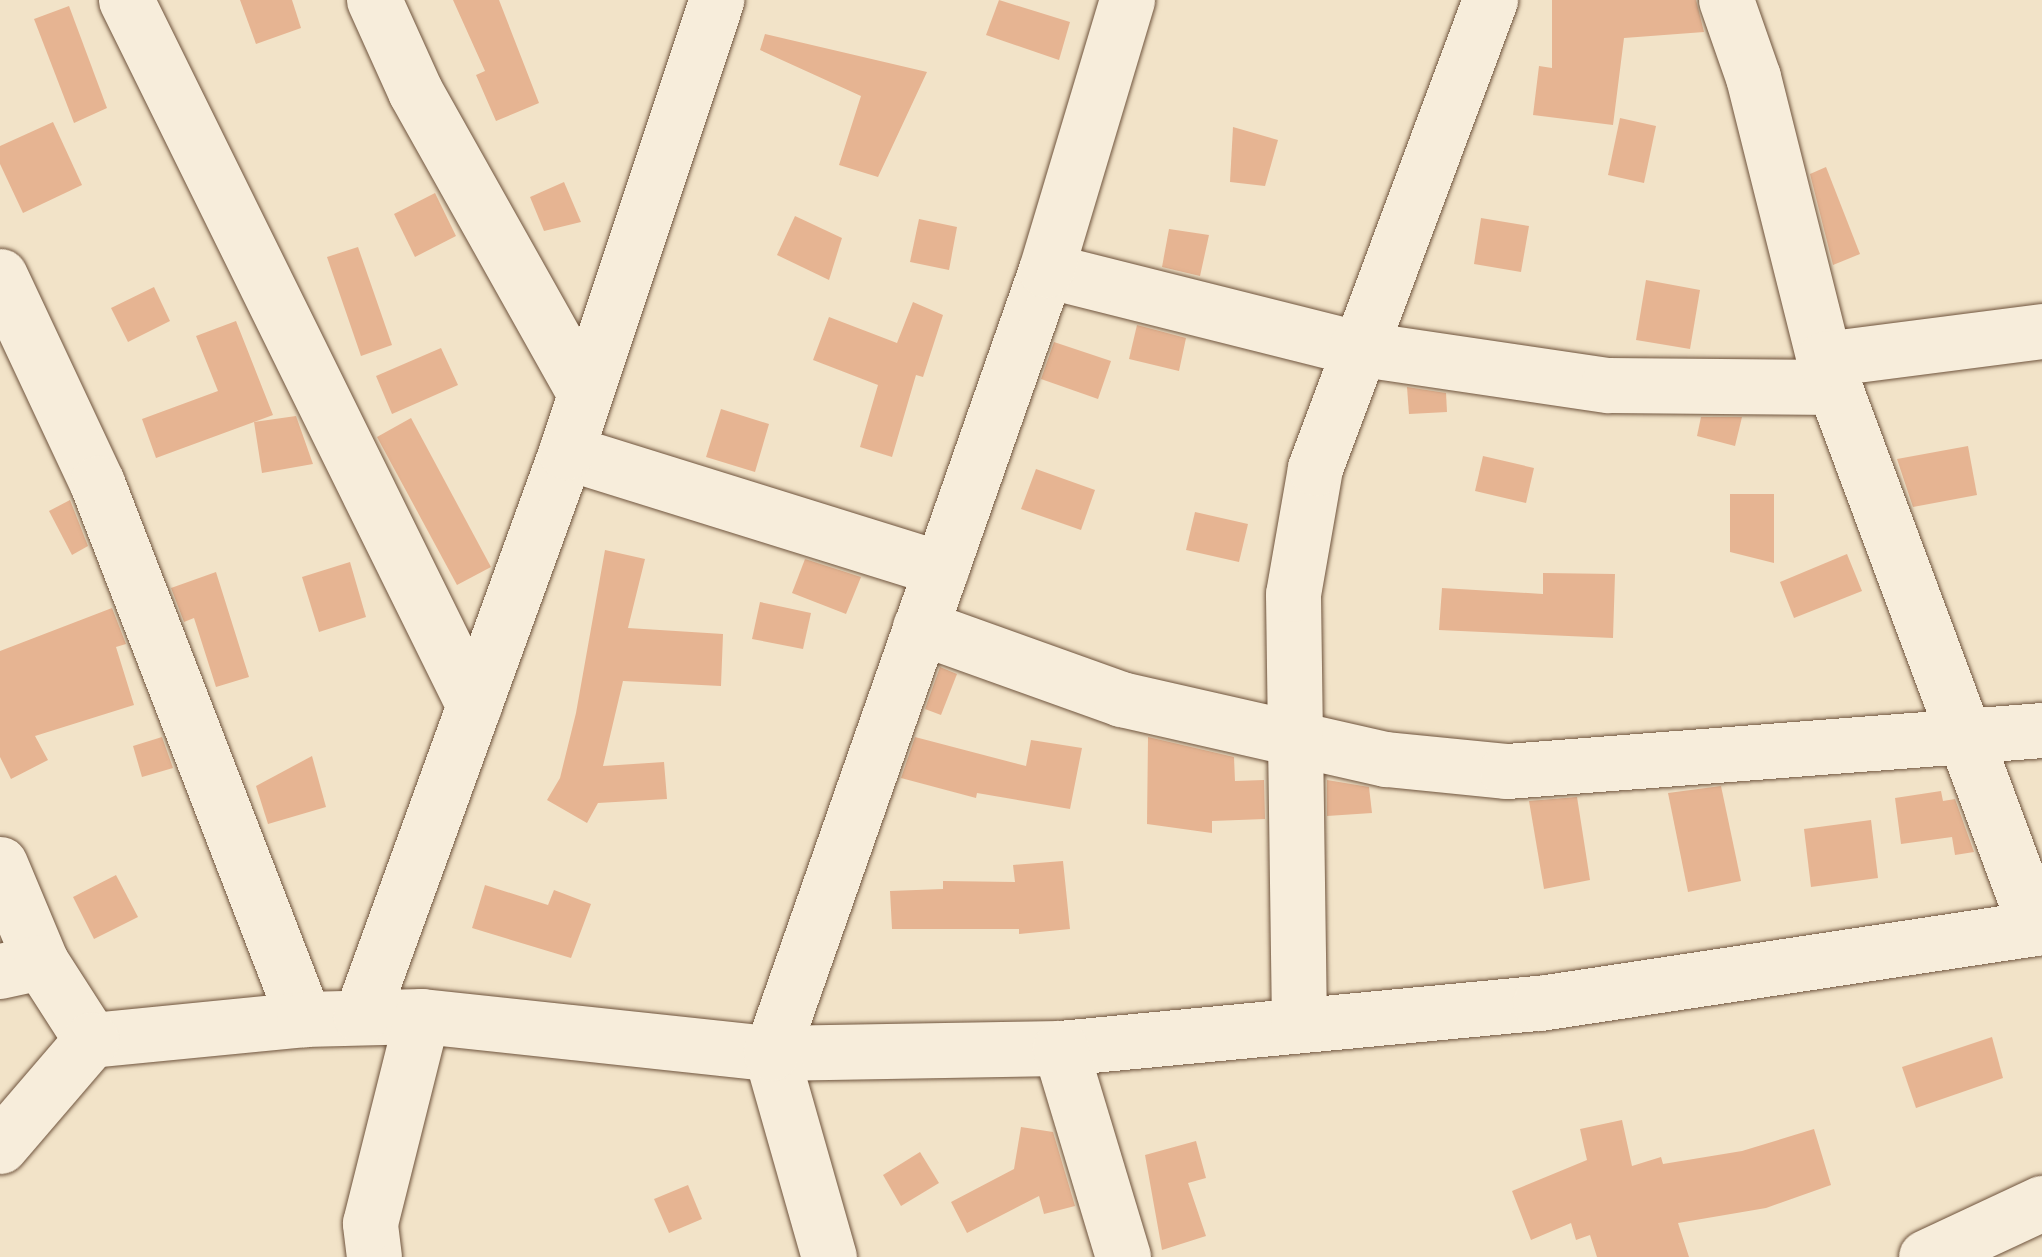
<!DOCTYPE html>
<style>
body{margin:0}
#map{position:relative;width:2042px;height:1257px;overflow:hidden;background:#f2e3c8;font-family:Cardo,serif}
div>[style]{position:absolute}
.building>*{inset:0;background:#e6b492}
.roads{filter:drop-shadow(0 0 2px #6f543d) drop-shadow(0 0 2px #6f543d)}
.minor>*{height:55px;margin:-27.5px;padding:0 27.5px;transform-origin:27.5px;border-radius:27.5px;background:#f7eddb}
span{translate:-50% -50%;white-space:nowrap;text-align:center;line-height:1.15;-webkit-text-stroke:8px #f7eddb;paint-order:stroke}
</style>
<div id="map">
<div class="building">
<div style="clip-path:polygon(240px 0,292px 0,301px 28px,256px 44px)"></div>
<div style="clip-path:polygon(453px 0,499px 0,539px 103px,496px 121px,476px 75px,485px 71px)"></div>
<div style="clip-path:polygon(999px 0,1070px 22px,1059px 60px,986px 35px)"></div>
<div style="clip-path:polygon(1552px 0,1696px 0,1704px 32px,1624px 38px,1613px 125px,1533px 115px,1539px 66px,1552px 68px)"></div>
<div style="clip-path:polygon(69px 6px,107px 108px,74px 123px,34px 19px)"></div>
<div style="clip-path:polygon(765px 34px,927px 72px,878px 177px,839px 165px,861px 96px,760px 50px)"></div>
<div style="clip-path:polygon(1620px 118px,1656px 126px,1644px 183px,1608px 175px)"></div>
<div style="clip-path:polygon(53px 122px,82px 185px,23px 213px,0 164px,0 146px)"></div>
<div style="clip-path:polygon(1233px 127px,1278px 140px,1265px 186px,1230px 182px)"></div>
<div style="clip-path:polygon(1826px 167px,1860px 254px,1833px 265px,1810px 174px)"></div>
<div style="clip-path:polygon(564px 182px,581px 222px,544px 231px,530px 197px)"></div>
<div style="clip-path:polygon(435px 193px,456px 236px,415px 257px,394px 214px)"></div>
<div style="clip-path:polygon(795px 216px,842px 238px,829px 280px,777px 255px)"></div>
<div style="clip-path:polygon(1481px 218px,1529px 226px,1521px 272px,1474px 264px)"></div>
<div style="clip-path:polygon(919px 219px,957px 227px,949px 270px,910px 262px)"></div>
<div style="clip-path:polygon(1169px 229px,1209px 235px,1200px 276px,1162px 267px)"></div>
<div style="clip-path:polygon(358px 247px,392px 345px,361px 356px,327px 257px)"></div>
<div style="clip-path:polygon(1646px 280px,1700px 290px,1690px 349px,1636px 340px)"></div>
<div style="clip-path:polygon(154px 287px,170px 321px,128px 342px,111px 308px)"></div>
<div style="clip-path:polygon(913px 302px,943px 315px,923px 377px,916px 375px,892px 457px,860px 447px,878px 385px,813px 360px,829px 317px,897px 343px)"></div>
<div style="clip-path:polygon(236px 321px,273px 415px,156px 458px,142px 419px,218px 391px,196px 336px)"></div>
<div style="clip-path:polygon(1137px 325px,1186px 338px,1179px 371px,1129px 359px)"></div>
<div style="clip-path:polygon(1054px 342px,1111px 361px,1098px 399px,1041px 379px)"></div>
<div style="clip-path:polygon(441px 348px,458px 385px,392px 414px,376px 376px)"></div>
<div style="clip-path:polygon(1407px 387px,1446px 393px,1447px 412px,1409px 414px)"></div>
<div style="clip-path:polygon(721px 409px,769px 424px,755px 472px,706px 457px)"></div>
<div style="clip-path:polygon(296px 416px,313px 464px,262px 473px,254px 422px)"></div>
<div style="clip-path:polygon(1701px 417px,1742px 417px,1735px 446px,1697px 436px)"></div>
<div style="clip-path:polygon(411px 418px,491px 567px,457px 585px,377px 437px)"></div>
<div style="clip-path:polygon(1968px 446px,1977px 495px,1913px 507px,1897px 459px)"></div>
<div style="clip-path:polygon(1483px 456px,1534px 468px,1526px 503px,1475px 491px)"></div>
<div style="clip-path:polygon(1036px 469px,1095px 490px,1081px 530px,1021px 509px)"></div>
<div style="clip-path:polygon(1730px 494px,1774px 494px,1774px 563px,1730px 552px)"></div>
<div style="clip-path:polygon(70px 500px,88px 546px,72px 555px,49px 511px)"></div>
<div style="clip-path:polygon(1195px 512px,1248px 524px,1239px 562px,1186px 550px)"></div>
<div style="clip-path:polygon(605px 550px,645px 559px,628px 628px,723px 634px,721px 686px,623px 681px,603px 766px,664px 762px,667px 799px,598px 803px,587px 823px,547px 800px,560px 778px,576px 713px)"></div>
<div style="clip-path:polygon(1847px 554px,1862px 591px,1794px 618px,1780px 582px)"></div>
<div style="clip-path:polygon(805px 559px,861px 577px,846px 614px,792px 593px)"></div>
<div style="clip-path:polygon(350px 562px,366px 617px,319px 632px,302px 577px)"></div>
<div style="clip-path:polygon(216px 572px,249px 677px,216px 687px,194px 618px,184px 622px,171px 588px)"></div>
<div style="clip-path:polygon(1543px 573px,1615px 574px,1613px 638px,1439px 630px,1442px 588px,1543px 594px)"></div>
<div style="clip-path:polygon(760px 602px,811px 613px,803px 649px,752px 639px)"></div>
<div style="clip-path:polygon(112px 608px,126px 644px,116px 647px,134px 705px,35px 736px,48px 760px,11px 779px,0 757px,0 651px)"></div>
<div style="clip-path:polygon(940px 667px,957px 674px,941px 715px,925px 709px)"></div>
<div style="clip-path:polygon(162px 737px,173px 768px,142px 777px,133px 746px)"></div>
<div style="clip-path:polygon(915px 737px,1026px 766px,1031px 740px,1082px 748px,1070px 809px,977px 793px,976px 798px,901px 778px)"></div>
<div style="clip-path:polygon(1148px 737px,1234px 757px,1235px 781px,1264px 780px,1265px 819px,1212px 821px,1212px 833px,1147px 824px)"></div>
<div style="clip-path:polygon(312px 756px,326px 807px,268px 824px,256px 786px)"></div>
<div style="clip-path:polygon(1327px 780px,1369px 787px,1372px 813px,1327px 816px)"></div>
<div style="clip-path:polygon(1721px 786px,1741px 881px,1688px 892px,1668px 793px)"></div>
<div style="clip-path:polygon(1941px 791px,1943px 801px,1955px 799px,1974px 852px,1955px 855px,1952px 837px,1901px 844px,1895px 798px)"></div>
<div style="clip-path:polygon(1577px 797px,1590px 880px,1544px 889px,1529px 801px)"></div>
<div style="clip-path:polygon(1871px 820px,1878px 878px,1811px 887px,1804px 829px)"></div>
<div style="clip-path:polygon(1063px 861px,1070px 929px,1019px 934px,1019px 929px,892px 929px,890px 891px,943px 889px,943px 881px,1015px 882px,1013px 865px)"></div>
<div style="clip-path:polygon(116px 875px,138px 917px,94px 939px,73px 897px)"></div>
<div style="clip-path:polygon(485px 885px,548px 905px,554px 890px,591px 904px,571px 958px,472px 928px)"></div>
<div style="clip-path:polygon(1992px 1037px,2003px 1078px,1916px 1108px,1902px 1067px)"></div>
<div style="clip-path:polygon(1622px 1120px,1632px 1166px,1661px 1157px,1663px 1164px,1742px 1151px,1814px 1129px,1831px 1185px,1766px 1208px,1678px 1223px,1689px 1257px,1597px 1257px,1590px 1235px,1576px 1240px,1571px 1223px,1531px 1240px,1512px 1191px,1587px 1160px,1580px 1129px)"></div>
<div style="clip-path:polygon(1021px 1127px,1053px 1132px,1075px 1206px,1044px 1214px,1039px 1196px,967px 1233px,951px 1202px,1014px 1169px)"></div>
<div style="clip-path:polygon(1196px 1141px,1206px 1178px,1188px 1183px,1206px 1236px,1162px 1250px,1145px 1155px)"></div>
<div style="clip-path:polygon(920px 1152px,939px 1183px,901px 1206px,883px 1175px)"></div>
<div style="clip-path:polygon(688px 1185px,702px 1219px,669px 1233px,654px 1199px)"></div>
</div>
<div class="roads">
<div class="minor">
<div style="left:126px;top:0;width:787px;rotate:63.76deg"></div>
<div style="left:374px;top:0;width:100px;rotate:65.7deg"></div>
<div style="left:415px;top:91px;width:342px;rotate:60.7deg"></div>
<div style="left:1726px;top:0;width:82px;rotate:70.7deg"></div>
<div style="left:1753px;top:77px;width:291px;rotate:75.9deg"></div>
<div style="left:1824px;top:359px;width:607px;rotate:69.57deg"></div>
<div style="left:1046px;top:270px;width:320px;rotate:14.1deg"></div>
<div style="left:1356px;top:348px;width:255px;rotate:8.4deg"></div>
<div style="left:1608px;top:385px;width:226px;rotate:0.5deg"></div>
<div style="left:0;top:276px;width:229px;rotate:64.9deg"></div>
<div style="left:97px;top:483px;width:575px;rotate:68.88deg"></div>
<div style="left:1824px;top:359px;width:220px;rotate:-7.3deg"></div>
<div style="left:566px;top:452px;width:393px;rotate:17.3deg"></div>
<div style="left:920px;top:627px;width:214px;rotate:19.7deg"></div>
<div style="left:1121px;top:699px;width:272px;rotate:12.8deg"></div>
<div style="left:1386px;top:759px;width:122px;rotate:5.7deg"></div>
<div style="left:1507px;top:771px;width:537px;rotate:-4.38deg"></div>
<div style="left:0;top:864px;width:106px;rotate:67.3deg"></div>
<div style="left:0;top:971px;width:42px;rotate:-12.4deg"></div>
<div style="left:41px;top:962px;width:93px;rotate:57.3deg"></div>
<div style="left:91px;top:1040px;width:214px;rotate:-5.6deg"></div>
<div style="left:304px;top:1019px;width:118px;rotate:-1.5deg"></div>
<div style="left:422px;top:1016px;width:351px;rotate:6.1deg"></div>
<div style="left:771px;top:1053px;width:289px;rotate:-1deg"></div>
<div style="left:1060px;top:1048px;width:482px;rotate:-5.4deg"></div>
<div style="left:1540px;top:1003px;width:508px;rotate:-8.61deg"></div>
<div style="left:361px;top:1016px;width:600px;rotate:-70.03deg"></div>
<div style="left:566px;top:452px;width:476px;rotate:-71.6deg"></div>
<div style="left:1299px;top:1025px;width:431px;rotate:-90.8deg"></div>
<div style="left:1293px;top:594px;width:128px;rotate:-80.1deg"></div>
<div style="left:1315px;top:468px;width:500px;rotate:-69.5deg"></div>
<div style="left:1060px;top:1048px;width:218px;rotate:73.2deg"></div>
<div style="left:0;top:1146px;width:140px;rotate:-49.4deg"></div>
<div style="left:374px;top:1257px;width:34px;rotate:-97deg"></div>
<div style="left:370px;top:1223px;width:213px;rotate:-75.9deg"></div>
<div style="left:829px;top:1257px;width:212px;rotate:-105.9deg"></div>
<div style="left:771px;top:1053px;width:830px;rotate:-70.65deg"></div>
<div style="left:1046px;top:270px;width:282px;rotate:-73.3deg"></div>
<div style="left:1926px;top:1257px;width:128px;rotate:-25deg"></div>
</div>
</div>
</div>
